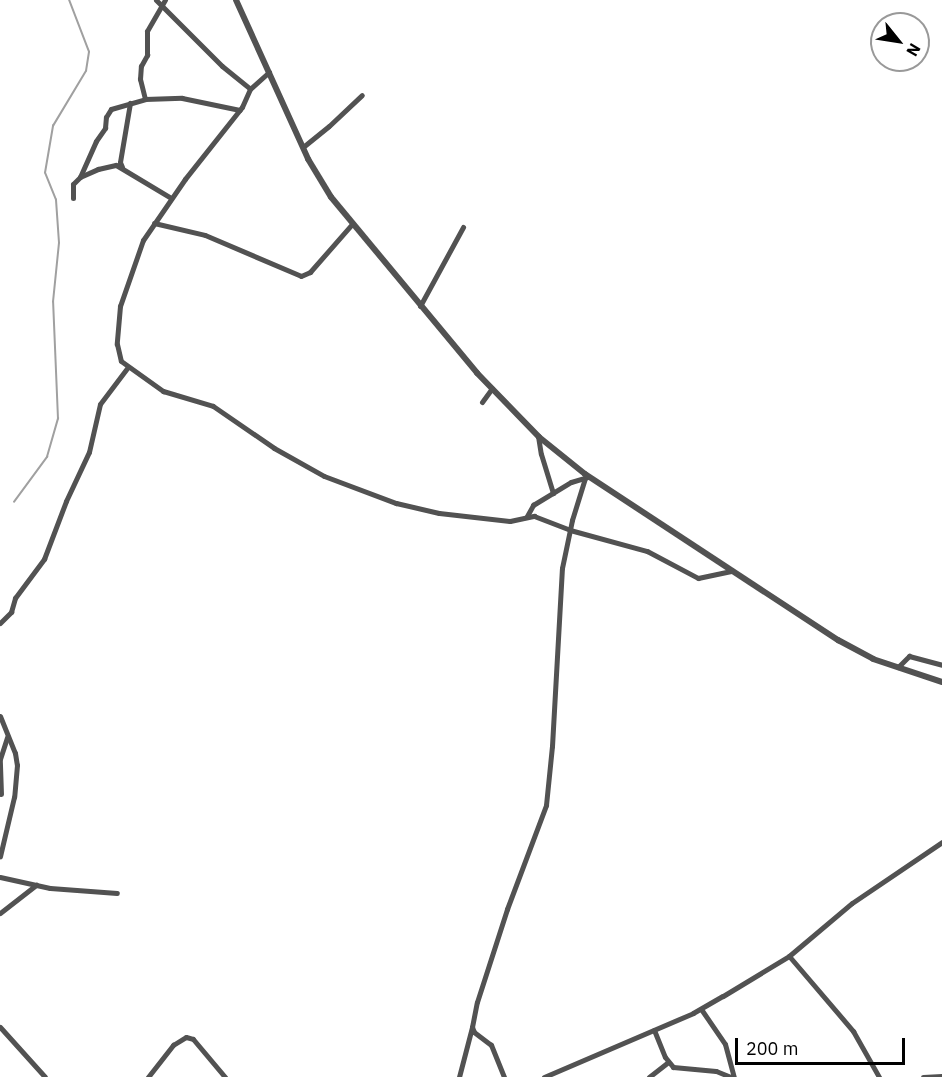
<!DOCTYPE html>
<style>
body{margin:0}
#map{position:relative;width:942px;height:1077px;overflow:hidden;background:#fff;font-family:"IBM Plex Sans",sans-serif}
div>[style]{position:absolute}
.stream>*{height:1.5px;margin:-0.75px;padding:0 0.75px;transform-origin:0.75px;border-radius:0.75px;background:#a0a0a0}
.minor>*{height:5px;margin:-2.5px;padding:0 2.5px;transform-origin:2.5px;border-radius:2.5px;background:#525252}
.tertiary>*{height:6px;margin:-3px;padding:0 3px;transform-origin:3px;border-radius:3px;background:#525252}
span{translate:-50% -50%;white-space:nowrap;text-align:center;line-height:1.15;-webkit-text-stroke:4.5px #fff;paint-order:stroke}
.north{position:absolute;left:870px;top:12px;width:60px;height:60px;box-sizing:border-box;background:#fff;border:2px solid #999;border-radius:50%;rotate:120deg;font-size:16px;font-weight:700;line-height:24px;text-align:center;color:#000}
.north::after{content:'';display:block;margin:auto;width:21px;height:27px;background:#000;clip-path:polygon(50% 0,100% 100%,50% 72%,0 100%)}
.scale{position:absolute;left:735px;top:1038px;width:170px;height:27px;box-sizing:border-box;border:3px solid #000;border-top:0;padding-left:8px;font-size:18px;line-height:21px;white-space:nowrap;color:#000;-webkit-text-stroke:4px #fff;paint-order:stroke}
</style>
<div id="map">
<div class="stream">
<div style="left:14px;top:502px;width:56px;rotate:-53.7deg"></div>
<div style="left:47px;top:457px;width:40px;rotate:-74deg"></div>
<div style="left:58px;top:419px;width:117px;rotate:-92.4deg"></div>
<div style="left:53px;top:302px;width:59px;rotate:-84.2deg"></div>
<div style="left:59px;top:243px;width:43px;rotate:-94deg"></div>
<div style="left:56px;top:200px;width:29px;rotate:-112deg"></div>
<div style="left:45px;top:173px;width:48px;rotate:-80.3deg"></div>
<div style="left:53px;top:126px;width:64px;rotate:-59deg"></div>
<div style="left:86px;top:71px;width:19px;rotate:-81deg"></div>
<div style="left:89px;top:52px;width:56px;rotate:-111deg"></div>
</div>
<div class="minor">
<div style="left:156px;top:0;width:93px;rotate:45deg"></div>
<div style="left:222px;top:66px;width:36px;rotate:39deg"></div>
<div style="left:269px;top:72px;width:25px;rotate:138deg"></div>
<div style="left:250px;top:89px;width:20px;rotate:114deg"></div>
<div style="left:242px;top:107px;width:92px;rotate:128.4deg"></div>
<div style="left:185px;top:179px;width:74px;rotate:124.5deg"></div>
<div style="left:143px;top:240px;width:70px;rotate:109.2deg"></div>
<div style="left:120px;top:306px;width:38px;rotate:95deg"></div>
<div style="left:117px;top:344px;width:17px;rotate:77deg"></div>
<div style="left:121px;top:361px;width:52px;rotate:35.5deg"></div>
<div style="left:163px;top:391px;width:52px;rotate:16.7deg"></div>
<div style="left:213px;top:406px;width:74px;rotate:34.5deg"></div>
<div style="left:274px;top:448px;width:57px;rotate:29.2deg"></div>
<div style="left:324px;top:476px;width:77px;rotate:20.6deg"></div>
<div style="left:396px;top:503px;width:44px;rotate:13.1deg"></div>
<div style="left:439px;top:513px;width:71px;rotate:6.4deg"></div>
<div style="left:510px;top:521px;width:25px;rotate:-12deg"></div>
<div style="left:534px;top:516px;width:39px;rotate:21deg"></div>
<div style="left:570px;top:530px;width:80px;rotate:15.3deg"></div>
<div style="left:647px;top:551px;width:58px;rotate:27.9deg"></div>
<div style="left:698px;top:578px;width:35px;rotate:-12deg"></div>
<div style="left:145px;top:99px;width:21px;rotate:-104deg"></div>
<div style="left:140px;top:79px;width:13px;rotate:-86deg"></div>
<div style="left:141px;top:66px;width:13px;rotate:-61deg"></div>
<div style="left:147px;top:55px;width:24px;rotate:-90deg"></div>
<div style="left:147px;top:31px;width:36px;rotate:-60deg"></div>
<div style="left:303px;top:147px;width:33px;rotate:-39deg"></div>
<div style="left:329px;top:126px;width:45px;rotate:-43.2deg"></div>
<div style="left:122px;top:167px;width:5px;rotate:-112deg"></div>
<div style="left:120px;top:162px;width:60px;rotate:-80.4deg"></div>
<div style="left:80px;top:177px;width:39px;rotate:-66deg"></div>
<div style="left:96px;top:141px;width:16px;rotate:-55deg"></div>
<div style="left:105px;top:128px;width:11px;rotate:-85deg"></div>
<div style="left:106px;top:117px;width:9px;rotate:-58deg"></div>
<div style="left:111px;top:109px;width:35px;rotate:-16deg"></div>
<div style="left:145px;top:99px;width:37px;rotate:-2deg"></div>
<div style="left:182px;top:98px;width:59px;rotate:11.7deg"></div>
<div style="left:73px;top:198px;width:14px;rotate:-90deg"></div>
<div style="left:73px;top:184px;width:10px;rotate:-45deg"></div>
<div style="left:80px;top:177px;width:20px;rotate:-24deg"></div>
<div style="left:98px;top:169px;width:18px;rotate:-13deg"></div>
<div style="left:116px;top:165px;width:64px;rotate:31deg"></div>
<div style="left:154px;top:223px;width:52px;rotate:13.2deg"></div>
<div style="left:205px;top:235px;width:104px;rotate:23.1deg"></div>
<div style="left:301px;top:276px;width:10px;rotate:-24deg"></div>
<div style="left:310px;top:272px;width:64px;rotate:-48.8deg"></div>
<div style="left:420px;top:306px;width:90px;rotate:-61.4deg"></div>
<div style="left:482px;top:402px;width:17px;rotate:-54deg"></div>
<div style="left:538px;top:436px;width:18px;rotate:81deg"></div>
<div style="left:541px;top:454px;width:41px;rotate:72.9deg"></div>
<div style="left:527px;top:516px;width:13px;rotate:-61deg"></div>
<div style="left:533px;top:505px;width:44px;rotate:-31.2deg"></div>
<div style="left:571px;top:482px;width:17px;rotate:-17deg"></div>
<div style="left:0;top:623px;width:16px;rotate:-45deg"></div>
<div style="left:11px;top:612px;width:15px;rotate:-74deg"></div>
<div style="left:15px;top:598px;width:49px;rotate:-53.4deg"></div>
<div style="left:44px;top:559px;width:62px;rotate:-69.2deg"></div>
<div style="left:66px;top:501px;width:54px;rotate:-64.9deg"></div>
<div style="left:89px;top:452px;width:49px;rotate:-77.1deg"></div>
<div style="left:100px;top:404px;width:46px;rotate:-52.9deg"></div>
<div style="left:898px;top:667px;width:16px;rotate:-45deg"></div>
<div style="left:909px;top:656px;width:34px;rotate:15deg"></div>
<div style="left:0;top:716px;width:40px;rotate:68deg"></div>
<div style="left:15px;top:753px;width:12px;rotate:81deg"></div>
<div style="left:17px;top:765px;width:32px;rotate:95deg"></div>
<div style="left:14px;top:797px;width:61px;rotate:103.3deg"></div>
<div style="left:1px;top:794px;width:35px;rotate:-92deg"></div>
<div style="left:0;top:759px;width:23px;rotate:-72deg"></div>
<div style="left:0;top:877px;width:51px;rotate:12.4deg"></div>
<div style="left:50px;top:888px;width:67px;rotate:4.3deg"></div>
<div style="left:0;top:913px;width:46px;rotate:-37.9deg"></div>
<div style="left:789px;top:956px;width:99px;rotate:49.5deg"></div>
<div style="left:853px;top:1031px;width:53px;rotate:60.5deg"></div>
<div style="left:701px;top:1009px;width:42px;rotate:55.6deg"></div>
<div style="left:725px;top:1044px;width:34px;rotate:75deg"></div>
<div style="left:0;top:1027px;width:67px;rotate:48deg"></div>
<div style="left:654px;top:1030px;width:29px;rotate:68deg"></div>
<div style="left:665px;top:1057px;width:13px;rotate:51deg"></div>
<div style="left:673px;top:1067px;width:43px;rotate:5.3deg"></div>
<div style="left:716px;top:1071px;width:16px;rotate:22deg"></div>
<div style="left:148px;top:1077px;width:41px;rotate:-52deg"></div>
<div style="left:173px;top:1045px;width:15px;rotate:-32deg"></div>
<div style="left:186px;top:1037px;width:7px;rotate:16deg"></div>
<div style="left:193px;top:1039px;width:50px;rotate:49.9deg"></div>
<div style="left:459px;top:1077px;width:52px;rotate:-75.4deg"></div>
<div style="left:504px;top:1077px;width:35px;rotate:-112deg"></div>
<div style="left:491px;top:1045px;width:21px;rotate:-143deg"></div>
<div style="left:474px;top:1032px;width:5px;rotate:-112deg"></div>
<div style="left:472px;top:1027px;width:25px;rotate:-79deg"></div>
<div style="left:477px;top:1002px;width:98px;rotate:-72.1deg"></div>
<div style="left:507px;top:909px;width:111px;rotate:-69.4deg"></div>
<div style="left:546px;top:805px;width:59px;rotate:-84.2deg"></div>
<div style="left:552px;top:746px;width:178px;rotate:-86.8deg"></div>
<div style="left:562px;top:568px;width:49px;rotate:-78.2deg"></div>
<div style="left:572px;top:520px;width:44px;rotate:-72.8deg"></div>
<div style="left:544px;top:1077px;width:162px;rotate:-23.2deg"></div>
<div style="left:693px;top:1013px;width:34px;rotate:-30deg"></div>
<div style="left:723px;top:996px;width:77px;rotate:-31.2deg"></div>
<div style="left:789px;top:956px;width:82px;rotate:-40.1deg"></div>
<div style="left:852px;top:903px;width:109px;rotate:-34.1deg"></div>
<div style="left:649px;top:1077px;width:24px;rotate:-38deg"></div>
<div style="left:923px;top:1077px;width:19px;rotate:-3deg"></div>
</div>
<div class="tertiary">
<div style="left:236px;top:0;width:175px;rotate:65.6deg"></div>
<div style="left:308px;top:159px;width:44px;rotate:58.8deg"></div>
<div style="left:331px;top:197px;width:229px;rotate:50.3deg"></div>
<div style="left:477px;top:373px;width:89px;rotate:45.9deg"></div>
<div style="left:539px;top:437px;width:59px;rotate:38.8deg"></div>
<div style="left:585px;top:474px;width:303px;rotate:33.3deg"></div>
<div style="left:838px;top:640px;width:40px;rotate:28deg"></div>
<div style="left:873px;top:659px;width:73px;rotate:18.4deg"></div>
</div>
<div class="north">N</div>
<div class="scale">200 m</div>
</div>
